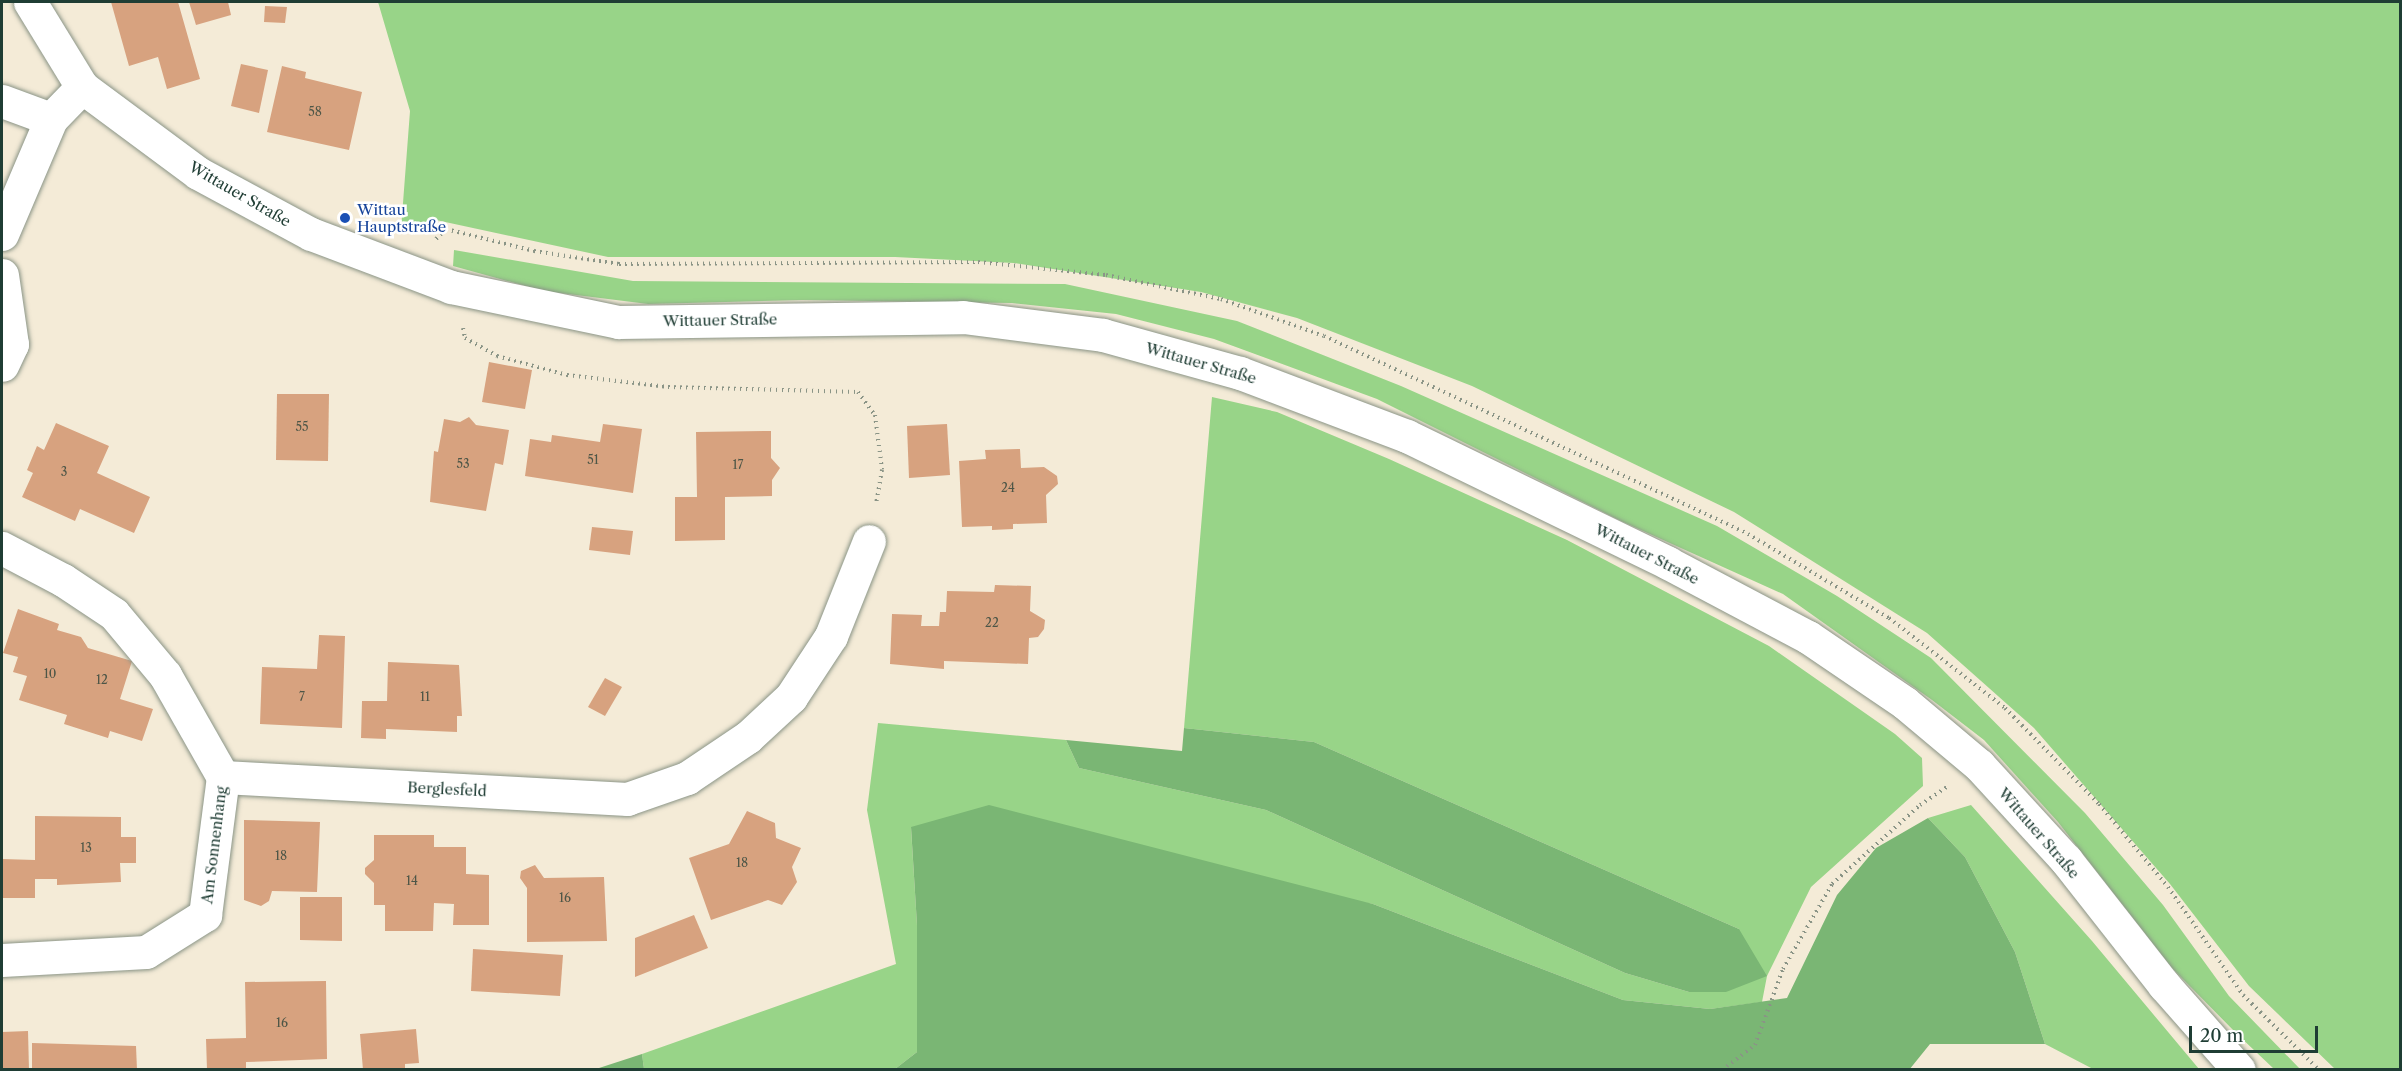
<!DOCTYPE html>
<meta charset="utf-8">
<style>
body{margin:0}
#map{position:relative;width:2402px;height:1071px;overflow:hidden;background:#f4ebd7;font-family:"Libre Caslon Text",serif}
div>[style]{position:absolute}
.green>*{inset:0;background:#98d488}
.forest>*{inset:0;background:#7ab674}
.building>*{inset:0;background:#d7a27f}
.path>*{height:4px;margin-top:-2px;transform-origin:0;background:repeating-linear-gradient(90deg,#8a9486 0 1.5px,transparent 0 6px)}
.roads{filter:drop-shadow(0 0 2px #8a9486) drop-shadow(0 0 2px #8a9486)}
.minor>*{height:33px;margin:-16.5px;padding:0 16.5px;transform-origin:16.5px;border-radius:16.5px;background:#fff}
.dots>*{width:16px;height:16px;translate:-50% -50%;box-sizing:border-box;border:3px solid #fff;border-radius:50%}
span{translate:-50% -50%;white-space:nowrap;text-align:center;line-height:1.15;-webkit-text-stroke:5px #fff;paint-order:stroke}
.number-label{font-size:12px;color:#4d5647}
.number-label span{-webkit-text-stroke-width:0}
.street-label{font-size:15px;color:#1f3d34}
.transit-label{font-size:15px;color:#164399}
.left{translate:0 -50%;text-align:left}
.frame{position:absolute;inset:0;border:3px solid #1f3d34;pointer-events:none}
.scale{position:absolute;left:2189px;top:1026px;width:129px;height:27px;box-sizing:border-box;border:3px solid #1f3d34;border-top:0;padding-left:8px;font-size:18px;line-height:21px;white-space:nowrap;color:#1f3d34;-webkit-text-stroke:4px #fff;paint-order:stroke}
</style>
<div id="map">
<div class="green">
<div style="clip-path:polygon(378px 2px,2400px 2px,2400px 1069px,2335px 1069px,2249px 986px,2170px 884px,2034px 728px,1927px 633px,1734px 512px,1472px 386px,1297px 318px,1201px 292px,1014px 263px,895px 257px,608px 257px,436px 220px,401px 229px,410px 111px)"></div>
<div style="clip-path:polygon(454px 250px,633px 281px,1065px 284px,1237px 321px,1401px 386px,1717px 526px,1837px 596px,1931px 658px,2085px 813px,2163px 905px,2229px 996px,2300px 1069px,2274px 1069px,2237px 1034px,2172px 968px,2058px 822px,1984px 740px,1932px 700px,1783px 594px,1621px 521px,1377px 399px,1214px 339px,1116px 314px,1012px 303px,802px 300px,648px 304px,544px 291px,453px 266px)"></div>
<div style="clip-path:polygon(1212px 397px,1277px 412px,1389px 459px,1567px 540px,1769px 646px,1895px 734px,1922px 758px,1923px 786px,1811px 887px,1767px 976px,1762px 1002px,1710px 1009px,1623px 1000px,1373px 904px,911px 828px,917px 925px,917px 1052px,895px 1069px,644px 1069px,642px 1054px,896px 964px,867px 810px,878px 723px,1066px 740px,1079px 768px,1266px 810px,1625px 973px,1689px 992px,1726px 992px,1739px 929px,1314px 742px,1184px 728px)"></div>
<div style="clip-path:polygon(1971px 805px,2092px 941px,2199px 1069px,2093px 1069px,2045px 1044px,2015px 952px,1965px 857px,1928px 818px)"></div>
</div>
<div class="forest">
<div style="clip-path:polygon(1184px 728px,1314px 742px,1739px 929px,1767px 976px,1726px 992px,1689px 992px,1625px 973px,1266px 810px,1079px 768px,1066px 740px,1182px 751px)"></div>
<div style="clip-path:polygon(989px 805px,1373px 904px,1623px 1000px,1710px 1009px,1787px 998px,1837px 895px,1876px 848px,1928px 818px,1965px 857px,2015px 952px,2045px 1044px,1930px 1044px,1909px 1070px,895px 1069px,917px 1052px,917px 925px,911px 827px)"></div>
<div style="clip-path:polygon(642px 1054px,644px 1069px,596px 1069px)"></div>
</div>
<div class="building">
<div style="clip-path:polygon(111px 2px,178px 2px,200px 79px,167px 89px,158px 57px,129px 66px)"></div>
<div style="clip-path:polygon(189px 2px,228px 2px,231px 15px,196px 25px)"></div>
<div style="clip-path:polygon(265px 6px,287px 7px,285px 23px,264px 22px)"></div>
<div style="clip-path:polygon(241px 64px,268px 70px,259px 113px,231px 106px)"></div>
<div style="clip-path:polygon(282px 66px,306px 72px,305px 78px,362px 92px,349px 150px,267px 132px)"></div>
<div style="clip-path:polygon(489px 362px,532px 370px,525px 409px,482px 402px)"></div>
<div style="clip-path:polygon(277px 394px,329px 394px,328px 461px,276px 460px)"></div>
<div style="clip-path:polygon(469px 417px,476px 425px,509px 430px,503px 465px,495px 463px,486px 511px,430px 502px,434px 451px,438px 452px,444px 419px,460px 422px)"></div>
<div style="clip-path:polygon(56px 423px,109px 446px,97px 473px,150px 497px,134px 533px,80px 509px,75px 521px,22px 497px,33px 473px,27px 470px,37px 446px,44px 450px)"></div>
<div style="clip-path:polygon(603px 424px,642px 429px,633px 493px,525px 476px,530px 439px,551px 442px,552px 435px,600px 442px)"></div>
<div style="clip-path:polygon(947px 424px,950px 475px,909px 478px,907px 426px)"></div>
<div style="clip-path:polygon(771px 431px,771px 458px,780px 468px,772px 480px,772px 496px,725px 497px,725px 540px,675px 541px,675px 497px,697px 497px,696px 432px)"></div>
<div style="clip-path:polygon(1020px 449px,1021px 468px,1044px 467px,1057px 476px,1058px 484px,1046px 495px,1047px 523px,1013px 524px,1013px 529px,992px 530px,992px 526px,962px 527px,959px 461px,986px 459px,985px 450px)"></div>
<div style="clip-path:polygon(592px 527px,633px 531px,630px 555px,589px 550px)"></div>
<div style="clip-path:polygon(995px 585px,1031px 586px,1030px 611px,1045px 620px,1044px 629px,1038px 637px,1029px 638px,1028px 664px,944px 661px,944px 669px,890px 664px,892px 614px,922px 615px,921px 626px,939px 626px,940px 612px,946px 612px,947px 591px,994px 592px)"></div>
<div style="clip-path:polygon(18px 609px,59px 624px,57px 630px,81px 637px,88px 648px,132px 661px,120px 699px,153px 709px,142px 741px,110px 731px,108px 738px,64px 724px,67px 715px,19px 700px,27px 676px,13px 672px,18px 657px,3px 653px)"></div>
<div style="clip-path:polygon(319px 635px,345px 636px,342px 728px,260px 724px,262px 667px,317px 669px)"></div>
<div style="clip-path:polygon(388px 662px,459px 665px,462px 716px,457px 716px,457px 732px,386px 729px,386px 739px,361px 738px,362px 701px,387px 701px)"></div>
<div style="clip-path:polygon(605px 678px,622px 687px,605px 716px,588px 707px)"></div>
<div style="clip-path:polygon(747px 811px,775px 823px,776px 838px,801px 848px,792px 867px,797px 882px,782px 905px,768px 900px,711px 920px,689px 858px,729px 844px)"></div>
<div style="clip-path:polygon(35px 816px,121px 817px,121px 837px,136px 837px,136px 863px,120px 863px,121px 882px,57px 885px,57px 879px,35px 879px,35px 898px,2px 898px,2px 859px,35px 860px)"></div>
<div style="clip-path:polygon(244px 820px,320px 822px,317px 892px,272px 891px,269px 901px,261px 906px,244px 900px)"></div>
<div style="clip-path:polygon(374px 835px,434px 835px,434px 847px,466px 847px,466px 874px,489px 875px,489px 925px,453px 925px,454px 904px,434px 903px,433px 931px,385px 931px,385px 905px,374px 905px,374px 883px,365px 874px,365px 868px,374px 860px)"></div>
<div style="clip-path:polygon(535px 865px,544px 878px,604px 877px,607px 941px,527px 942px,527px 888px,520px 878px,521px 871px)"></div>
<div style="clip-path:polygon(300px 897px,342px 897px,342px 941px,300px 940px)"></div>
<div style="clip-path:polygon(694px 915px,708px 948px,635px 977px,635px 938px)"></div>
<div style="clip-path:polygon(473px 949px,563px 955px,560px 996px,471px 991px)"></div>
<div style="clip-path:polygon(326px 981px,327px 1059px,246px 1062px,246px 1070px,207px 1070px,206px 1039px,246px 1038px,245px 982px)"></div>
<div style="clip-path:polygon(416px 1029px,419px 1063px,405px 1064px,405px 1070px,363px 1070px,360px 1034px)"></div>
<div style="clip-path:polygon(28px 1031px,29px 1070px,2px 1070px,2px 1032px)"></div>
<div style="clip-path:polygon(32px 1043px,136px 1046px,137px 1070px,32px 1070px)"></div>
</div>
<div class="path">
<div style="left:436px;top:239px;width:14px;rotate:-45deg"></div>
<div style="left:446px;top:229px;width:91px;rotate:14deg"></div>
<div style="left:534px;top:251px;width:86px;rotate:8.7deg"></div>
<div style="left:619px;top:264px;width:359px;rotate:-0.3deg"></div>
<div style="left:978px;top:262px;width:129px;rotate:5.8deg"></div>
<div style="left:1106px;top:275px;width:117px;rotate:11.8deg"></div>
<div style="left:1221px;top:299px;width:109px;rotate:19.8deg"></div>
<div style="left:1324px;top:336px;width:468px;rotate:25deg"></div>
<div style="left:1748px;top:534px;width:164px;rotate:30.8deg"></div>
<div style="left:1889px;top:618px;width:147px;rotate:37.8deg"></div>
<div style="left:2005px;top:708px;width:134px;rotate:45.6deg"></div>
<div style="left:2099px;top:804px;width:108px;rotate:50.3deg"></div>
<div style="left:2168px;top:887px;width:131px;rotate:55.2deg"></div>
<div style="left:2243px;top:995px;width:107px;rotate:44.6deg"></div>
<div style="left:463px;top:328px;width:10px;rotate:79deg"></div>
<div style="left:465px;top:338px;width:37px;rotate:29deg"></div>
<div style="left:497px;top:356px;width:73px;rotate:15.2deg"></div>
<div style="left:567px;top:375px;width:102px;rotate:6.8deg"></div>
<div style="left:668px;top:387px;width:190px;rotate:1.5deg"></div>
<div style="left:858px;top:392px;width:29px;rotate:54deg"></div>
<div style="left:875px;top:415px;width:55px;rotate:82.7deg"></div>
<div style="left:882px;top:470px;width:35px;rotate:100deg"></div>
<div style="left:1722px;top:1070px;width:41px;rotate:-37.1deg"></div>
<div style="left:1755px;top:1045px;width:81px;rotate:-69.8deg"></div>
<div style="left:1783px;top:969px;width:98px;rotate:-60deg"></div>
<div style="left:1832px;top:884px;width:118px;rotate:-41.9deg"></div>
<div style="left:1920px;top:805px;width:32px;rotate:-34deg"></div>
</div>
<div class="roads">
<div class="minor">
<div style="left:30px;top:2px;width:100px;rotate:58.5deg"></div>
<div style="left:82px;top:87px;width:144px;rotate:36.6deg"></div>
<div style="left:198px;top:173px;width:128px;rotate:28.4deg"></div>
<div style="left:311px;top:234px;width:150px;rotate:20.7deg"></div>
<div style="left:451px;top:287px;width:171px;rotate:11.8deg"></div>
<div style="left:618px;top:322px;width:345px;rotate:-0.8deg"></div>
<div style="left:963px;top:317px;width:141px;rotate:7.3deg"></div>
<div style="left:1103px;top:335px;width:142px;rotate:15.5deg"></div>
<div style="left:1240px;top:373px;width:178px;rotate:20.7deg"></div>
<div style="left:1407px;top:436px;width:290px;rotate:25.9deg"></div>
<div style="left:1668px;top:563px;width:158px;rotate:27.9deg"></div>
<div style="left:1808px;top:637px;width:117px;rotate:34.2deg"></div>
<div style="left:1905px;top:703px;width:97px;rotate:40deg"></div>
<div style="left:1979px;top:765px;width:129px;rotate:47.5deg"></div>
<div style="left:2066px;top:860px;width:159px;rotate:51.9deg"></div>
<div style="left:2164px;top:985px;width:113px;rotate:48.6deg"></div>
<div style="left:2px;top:101px;width:52px;rotate:20.2deg"></div>
<div style="left:2px;top:234px;width:125px;rotate:-66.9deg"></div>
<div style="left:51px;top:119px;width:45px;rotate:-45.9deg"></div>
<div style="left:2px;top:275px;width:70px;rotate:81.8deg"></div>
<div style="left:12px;top:344px;width:23px;rotate:115deg"></div>
<div style="left:2px;top:548px;width:69px;rotate:27.7deg"></div>
<div style="left:63px;top:580px;width:61px;rotate:33.7deg"></div>
<div style="left:114px;top:614px;width:80px;rotate:50.1deg"></div>
<div style="left:165px;top:675px;width:117px;rotate:60.4deg"></div>
<div style="left:223px;top:777px;width:405px;rotate:3.1deg"></div>
<div style="left:627px;top:799px;width:64px;rotate:-19.3deg"></div>
<div style="left:687px;top:778px;width:73px;rotate:-33.9deg"></div>
<div style="left:748px;top:737px;width:59px;rotate:-42.9deg"></div>
<div style="left:791px;top:697px;width:73px;rotate:-56.7deg"></div>
<div style="left:831px;top:636px;width:102px;rotate:-68.2deg"></div>
<div style="left:2px;top:960px;width:144px;rotate:-3.2deg"></div>
<div style="left:146px;top:952px;width:70px;rotate:-32.1deg"></div>
<div style="left:205px;top:915px;width:139px;rotate:-82.6deg"></div>
</div>
</div>
<div class="dots">
<div style="left:345px;top:218px;background:#1a4fb4"></div>
</div>
<div class="number-label">
<span style="left:315px;top:112px">58</span>
<span style="left:302px;top:427px">55</span>
<span style="left:593px;top:460px">51</span>
<span style="left:463px;top:464px">53</span>
<span style="left:738px;top:465px">17</span>
<span style="left:64px;top:472px">3</span>
<span style="left:1008px;top:488px">24</span>
<span style="left:992px;top:623px">22</span>
<span style="left:50px;top:674px">10</span>
<span style="left:102px;top:680px">12</span>
<span style="left:302px;top:697px">7</span>
<span style="left:425px;top:697px">11</span>
<span style="left:86px;top:848px">13</span>
<span style="left:281px;top:856px">18</span>
<span style="left:742px;top:863px">18</span>
<span style="left:412px;top:881px">14</span>
<span style="left:565px;top:898px">16</span>
<span style="left:282px;top:1023px">16</span>
</div>
<div class="street-label">
<span style="left:240px;top:194px;rotate:30deg">Wittauer Straße</span>
<span style="left:720px;top:320px;rotate:-1deg">Wittauer Straße</span>
<span style="left:1201px;top:363px;rotate:16deg">Wittauer Straße</span>
<span style="left:1647px;top:554px;rotate:27deg">Wittauer Straße</span>
<span style="left:447px;top:789px;rotate:3deg">Berglesfeld</span>
<span style="left:2039px;top:833px;rotate:49deg">Wittauer Straße</span>
<span style="left:214px;top:845px;rotate:-83deg">Am Sonnenhang</span>
</div>
<div class="transit-label">
<span class="left" style="left:357px;top:218px">Wittau<br>Hauptstraße</span>
</div>
<div class="frame"></div>
<div class="scale">20 m</div>
</div>
